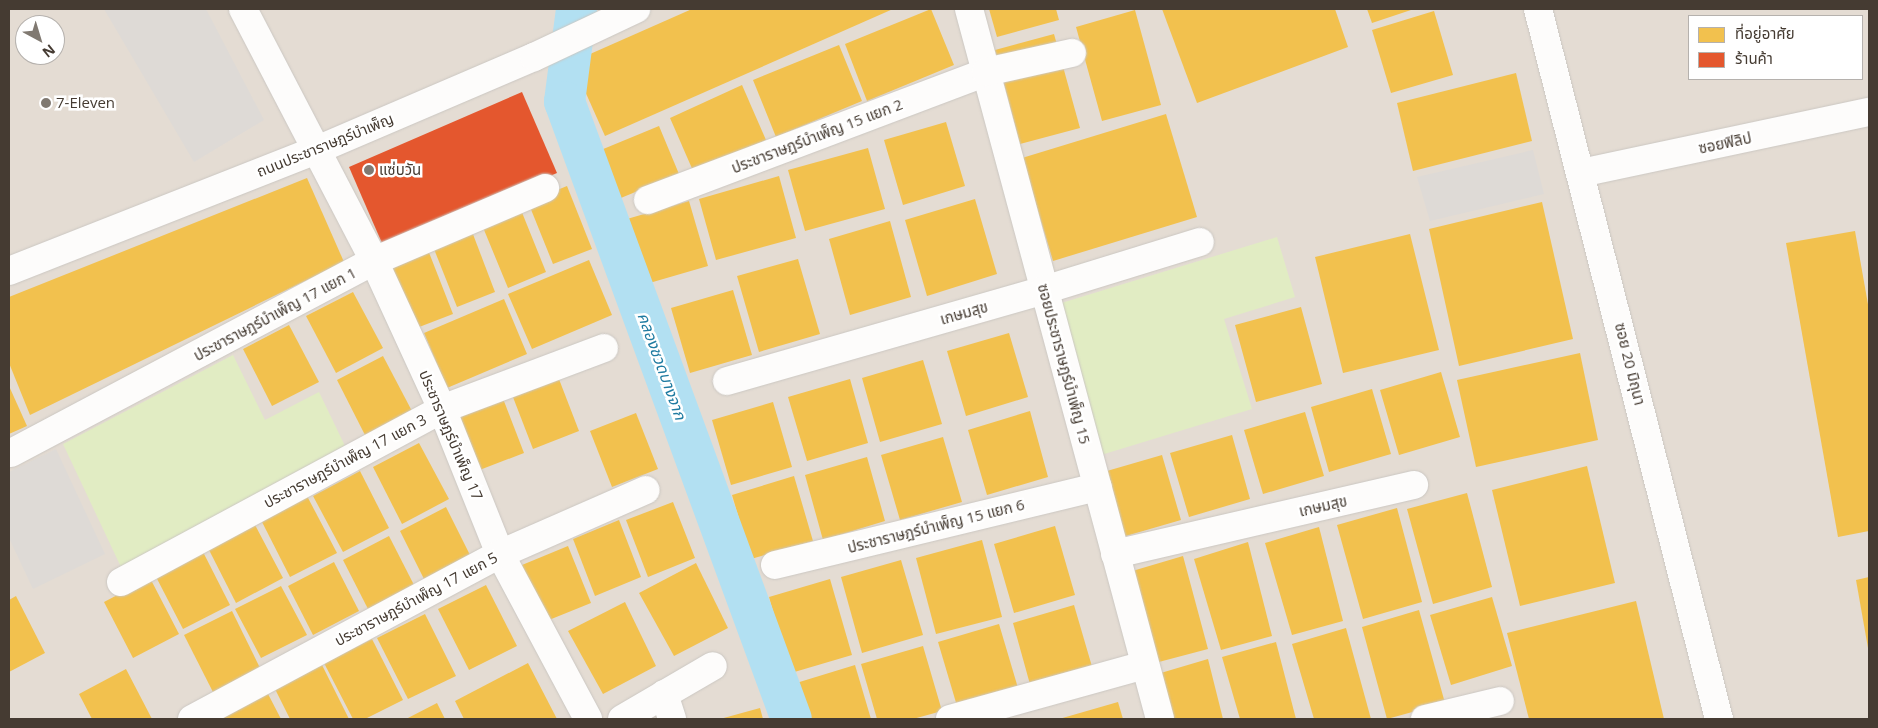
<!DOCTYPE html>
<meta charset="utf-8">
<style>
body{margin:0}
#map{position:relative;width:1878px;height:728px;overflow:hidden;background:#efebe6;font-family:"Open Sans","Noto Sans Thai",sans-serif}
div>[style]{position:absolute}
.residential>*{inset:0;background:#e4dcd3}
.green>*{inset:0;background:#e1ecc3}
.parking>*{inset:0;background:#dedad6}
.homes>*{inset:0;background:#f2c14e}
.shops>*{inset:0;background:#e4572e}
.canal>*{height:41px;margin:-20.5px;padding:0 20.5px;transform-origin:20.5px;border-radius:20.5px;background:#b2e0f2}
.roads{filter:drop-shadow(0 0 1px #cbc7c2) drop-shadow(0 0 1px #cbc7c2)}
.minor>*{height:28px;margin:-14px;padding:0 14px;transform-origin:14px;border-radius:14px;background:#fdfcfb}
.tertiary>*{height:28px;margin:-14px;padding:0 14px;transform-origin:14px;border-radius:14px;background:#fdfcfb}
.dots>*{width:14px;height:14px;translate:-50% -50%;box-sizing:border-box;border:2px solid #fff;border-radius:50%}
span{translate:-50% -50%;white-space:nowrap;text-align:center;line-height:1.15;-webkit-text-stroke:5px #fff;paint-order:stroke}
.poi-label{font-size:15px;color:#453b32}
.left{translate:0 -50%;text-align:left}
.street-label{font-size:15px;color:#453b32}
.water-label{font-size:16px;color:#1f7ba1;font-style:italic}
.frame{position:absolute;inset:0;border:10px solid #453b32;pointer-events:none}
.legend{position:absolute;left:1688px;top:15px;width:175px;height:65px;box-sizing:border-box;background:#fff;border:1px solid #b5b1ad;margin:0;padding:6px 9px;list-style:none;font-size:15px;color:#453b32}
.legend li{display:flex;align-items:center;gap:10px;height:25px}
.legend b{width:25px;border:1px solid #b5b1ad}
.north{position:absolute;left:15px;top:15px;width:50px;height:50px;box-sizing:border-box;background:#fff;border:1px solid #b5b1ad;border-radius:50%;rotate:141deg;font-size:14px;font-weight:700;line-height:20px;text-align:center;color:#453b32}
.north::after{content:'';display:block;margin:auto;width:18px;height:22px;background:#807971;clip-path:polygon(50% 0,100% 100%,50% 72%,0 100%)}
</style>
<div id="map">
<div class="residential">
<div style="clip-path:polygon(evenodd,9px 9px,1869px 9px,1869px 719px,9px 719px,9px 9px,1689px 16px,1862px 16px,1862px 79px,1689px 79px,1689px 16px,9px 9px,25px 25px,55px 25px,55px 55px,25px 55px,25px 25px)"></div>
</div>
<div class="green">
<div style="clip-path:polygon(1277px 237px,1295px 297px,1224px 319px,1252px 409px,1101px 455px,1055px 305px)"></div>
<div style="clip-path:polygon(233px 355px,265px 420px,319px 392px,346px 448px,121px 567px,63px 444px)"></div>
</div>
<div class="parking">
<div style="clip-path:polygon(104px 9px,206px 9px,264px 120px,194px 162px)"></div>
<div style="clip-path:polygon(1533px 150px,1544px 194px,1430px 221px,1417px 177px)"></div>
<div style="clip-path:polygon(56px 449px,105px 554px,33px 589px,9px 538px,9px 472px)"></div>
</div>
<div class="homes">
<div style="clip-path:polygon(692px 9px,893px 9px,605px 136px,572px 62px)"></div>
<div style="clip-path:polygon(931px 9px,954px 65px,867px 101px,845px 44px)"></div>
<div style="clip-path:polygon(989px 9px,1056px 9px,1059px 20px,997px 37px)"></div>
<div style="clip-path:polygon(1162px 9px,1335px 9px,1348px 47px,1197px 103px)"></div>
<div style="clip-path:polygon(1367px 9px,1414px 9px,1372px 23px)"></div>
<div style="clip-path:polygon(1135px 10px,1161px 105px,1102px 121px,1076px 27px)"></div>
<div style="clip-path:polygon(1434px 11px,1453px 75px,1391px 93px,1372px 30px)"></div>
<div style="clip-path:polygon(1054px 34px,1080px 128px,1020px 144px,995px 50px)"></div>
<div style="clip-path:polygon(839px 45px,862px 101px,776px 137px,753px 80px)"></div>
<div style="clip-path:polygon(1516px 73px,1532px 141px,1413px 171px,1397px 103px)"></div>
<div style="clip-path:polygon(742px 85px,766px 140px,694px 173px,670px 118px)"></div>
<div style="clip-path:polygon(1166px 114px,1197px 217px,1053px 261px,1022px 158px)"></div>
<div style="clip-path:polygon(946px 122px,965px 186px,903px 205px,884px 140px)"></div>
<div style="clip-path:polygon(659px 126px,679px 174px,616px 200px,596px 152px)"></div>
<div style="clip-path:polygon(868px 148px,885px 209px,805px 231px,788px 170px)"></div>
<div style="clip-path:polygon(779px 176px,796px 238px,716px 260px,699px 199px)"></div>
<div style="clip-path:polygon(307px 178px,344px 262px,30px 415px,9px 363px,9px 297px)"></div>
<div style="clip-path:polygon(567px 186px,592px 249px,553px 264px,528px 202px)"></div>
<div style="clip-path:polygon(975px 199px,997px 274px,927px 296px,905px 220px)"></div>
<div style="clip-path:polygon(689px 201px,708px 266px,646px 284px,627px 219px)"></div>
<div style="clip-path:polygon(1542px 202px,1573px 339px,1459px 366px,1429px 229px)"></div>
<div style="clip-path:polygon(521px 210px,546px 272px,508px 288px,482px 225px)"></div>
<div style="clip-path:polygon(890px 221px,911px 297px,850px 315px,829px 239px)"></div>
<div style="clip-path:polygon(471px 229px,495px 292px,457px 307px,432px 244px)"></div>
<div style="clip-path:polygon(1855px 231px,1869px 310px,1869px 531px,1838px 537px,1786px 243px)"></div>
<div style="clip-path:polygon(1410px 234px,1439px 350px,1343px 373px,1315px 257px)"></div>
<div style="clip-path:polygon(428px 250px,453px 314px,414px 329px,389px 266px)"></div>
<div style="clip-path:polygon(798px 259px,820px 334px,759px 352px,737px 276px)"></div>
<div style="clip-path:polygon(589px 260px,612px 315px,532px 349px,508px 294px)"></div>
<div style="clip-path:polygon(733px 290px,752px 355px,690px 373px,671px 308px)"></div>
<div style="clip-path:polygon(353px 292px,383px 348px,336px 373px,306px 316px)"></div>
<div style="clip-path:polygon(504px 299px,527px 354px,447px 388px,424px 333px)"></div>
<div style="clip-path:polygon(1301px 307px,1322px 384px,1256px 402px,1235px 325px)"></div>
<div style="clip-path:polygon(289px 325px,319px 382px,272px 406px,243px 349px)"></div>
<div style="clip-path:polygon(1009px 333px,1028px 397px,966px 416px,947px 351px)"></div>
<div style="clip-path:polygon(1580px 353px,1598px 440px,1476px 467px,1457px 380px)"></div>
<div style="clip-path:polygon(383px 356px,413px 413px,366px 437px,337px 380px)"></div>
<div style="clip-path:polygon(923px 360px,942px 424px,880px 442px,862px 378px)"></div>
<div style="clip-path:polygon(1441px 372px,1460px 437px,1399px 455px,1380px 390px)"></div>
<div style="clip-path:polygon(557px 374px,579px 431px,533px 449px,511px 392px)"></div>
<div style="clip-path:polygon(850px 379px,868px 443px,807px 461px,788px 397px)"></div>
<div style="clip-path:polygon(9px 386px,27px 426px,9px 434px)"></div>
<div style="clip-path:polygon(1372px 389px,1391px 454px,1329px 472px,1311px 407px)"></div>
<div style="clip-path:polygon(502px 396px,524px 453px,477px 471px,455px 415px)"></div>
<div style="clip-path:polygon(773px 402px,792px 467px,731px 485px,712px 420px)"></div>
<div style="clip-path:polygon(1030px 411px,1048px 477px,987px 495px,968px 430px)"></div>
<div style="clip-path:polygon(1305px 412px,1324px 476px,1263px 494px,1244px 430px)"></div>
<div style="clip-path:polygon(636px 413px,658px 469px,612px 487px,590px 431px)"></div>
<div style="clip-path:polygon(1232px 435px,1250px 499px,1189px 517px,1170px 453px)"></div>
<div style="clip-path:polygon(943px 437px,962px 502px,900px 520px,881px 455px)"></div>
<div style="clip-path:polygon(419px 443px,449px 499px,402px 524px,373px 467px)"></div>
<div style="clip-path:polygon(1162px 455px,1181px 520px,1119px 538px,1100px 473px)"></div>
<div style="clip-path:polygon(867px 457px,885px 521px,823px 540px,805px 475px)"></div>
<div style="clip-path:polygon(1587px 466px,1615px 583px,1520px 606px,1492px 490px)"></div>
<div style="clip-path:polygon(360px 471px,389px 528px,343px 552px,313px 496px)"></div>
<div style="clip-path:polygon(794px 476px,813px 541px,751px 559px,732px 495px)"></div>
<div style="clip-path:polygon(1467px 493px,1492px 587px,1433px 604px,1407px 509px)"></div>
<div style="clip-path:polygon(307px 496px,337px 553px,290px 577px,261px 520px)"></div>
<div style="clip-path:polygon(673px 502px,695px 558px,648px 577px,626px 520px)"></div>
<div style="clip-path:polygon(446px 507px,470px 555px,424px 579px,400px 531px)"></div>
<div style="clip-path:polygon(1397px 508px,1422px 602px,1363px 619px,1337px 525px)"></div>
<div style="clip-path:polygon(619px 520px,641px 577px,595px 596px,573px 539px)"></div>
<div style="clip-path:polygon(253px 521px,283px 578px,236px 603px,207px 546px)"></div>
<div style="clip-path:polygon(1055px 526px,1075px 595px,1014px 613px,994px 544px)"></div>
<div style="clip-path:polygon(1319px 527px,1343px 621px,1292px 635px,1265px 543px)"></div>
<div style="clip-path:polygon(389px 536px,414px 585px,368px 609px,343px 560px)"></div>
<div style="clip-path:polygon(982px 540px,1002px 617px,936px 634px,916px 558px)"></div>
<div style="clip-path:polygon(1248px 542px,1272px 636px,1221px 650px,1194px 559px)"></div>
<div style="clip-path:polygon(568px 546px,591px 603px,544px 622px,522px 565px)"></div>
<div style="clip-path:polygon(201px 548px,230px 605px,183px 629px,154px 573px)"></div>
<div style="clip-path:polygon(1183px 556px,1208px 649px,1155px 663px,1129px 572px)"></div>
<div style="clip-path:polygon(901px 560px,923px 635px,862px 653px,841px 577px)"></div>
<div style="clip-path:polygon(334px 562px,359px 611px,313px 635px,288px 586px)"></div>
<div style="clip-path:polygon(696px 563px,728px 628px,674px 656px,639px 593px)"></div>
<div style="clip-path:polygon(1869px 577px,1869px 648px,1868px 648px,1856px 580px)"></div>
<div style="clip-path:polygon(150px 578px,179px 634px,133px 658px,104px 602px)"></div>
<div style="clip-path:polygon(830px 579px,852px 655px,791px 673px,769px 597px)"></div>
<div style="clip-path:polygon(486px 585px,517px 646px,469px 670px,438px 609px)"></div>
<div style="clip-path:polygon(281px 586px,307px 635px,261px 658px,235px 609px)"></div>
<div style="clip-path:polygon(16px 596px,45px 653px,9px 672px,9px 600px)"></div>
<div style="clip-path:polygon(1492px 597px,1512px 666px,1451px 685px,1430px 615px)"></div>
<div style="clip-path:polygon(1636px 601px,1664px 719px,1529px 719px,1507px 633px)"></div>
<div style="clip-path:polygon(625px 602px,656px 666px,603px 694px,568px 631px)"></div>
<div style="clip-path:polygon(1074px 605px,1093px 670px,1031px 688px,1013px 623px)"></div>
<div style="clip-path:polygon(1419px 610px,1445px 703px,1387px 719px,1362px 627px)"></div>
<div style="clip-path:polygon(232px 611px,262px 672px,215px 696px,184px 635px)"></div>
<div style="clip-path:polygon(425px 614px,456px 676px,408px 699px,377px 638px)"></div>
<div style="clip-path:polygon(999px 624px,1018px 688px,957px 706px,938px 642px)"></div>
<div style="clip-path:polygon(1346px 628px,1371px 719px,1314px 719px,1292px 644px)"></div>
<div style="clip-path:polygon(372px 639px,403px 700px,365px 719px,353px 719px,324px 663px)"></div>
<div style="clip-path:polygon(1276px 642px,1296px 719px,1240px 719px,1222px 657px)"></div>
<div style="clip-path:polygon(923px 646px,942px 711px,913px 719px,877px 719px,861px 664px)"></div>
<div style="clip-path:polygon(1208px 659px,1223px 719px,1167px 719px,1154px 675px)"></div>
<div style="clip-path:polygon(528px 663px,557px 719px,464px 719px,455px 701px)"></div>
<div style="clip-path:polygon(322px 665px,349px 719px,290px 719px,275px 689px)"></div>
<div style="clip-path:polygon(855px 665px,871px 719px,803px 719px,793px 684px)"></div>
<div style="clip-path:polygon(126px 669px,152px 719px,92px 719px,79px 694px)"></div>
<div style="clip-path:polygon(267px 692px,281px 719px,221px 719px,220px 716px)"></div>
<div style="clip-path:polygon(1118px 702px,1123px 719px,1059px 719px)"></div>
<div style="clip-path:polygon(437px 703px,445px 719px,406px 719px)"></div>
<div style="clip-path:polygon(760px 708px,763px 719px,720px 719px)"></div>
</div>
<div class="shops">
<div style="clip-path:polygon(522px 92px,557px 173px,384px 248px,349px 167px)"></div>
</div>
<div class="canal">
<div style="left:576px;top:9px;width:93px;rotate:97.4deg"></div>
<div style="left:564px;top:101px;width:658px;rotate:69.83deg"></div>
</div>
<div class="roads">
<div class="minor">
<div style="left:243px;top:9px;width:284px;rotate:62.5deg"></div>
<div style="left:374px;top:261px;width:163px;rotate:65.3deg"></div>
<div style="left:442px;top:409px;width:156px;rotate:68.2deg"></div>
<div style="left:500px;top:554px;width:187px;rotate:61.9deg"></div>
<div style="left:969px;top:9px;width:735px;rotate:74.94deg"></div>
<div style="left:1581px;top:173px;width:294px;rotate:-12deg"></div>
<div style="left:648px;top:200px;width:361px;rotate:-20.7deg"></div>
<div style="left:986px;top:72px;width:88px;rotate:-12.5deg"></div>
<div style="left:727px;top:381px;width:330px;rotate:-16deg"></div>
<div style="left:1044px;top:290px;width:163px;rotate:-17.1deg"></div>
<div style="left:11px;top:453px;width:411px;rotate:-27.9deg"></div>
<div style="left:374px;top:261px;width:186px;rotate:-23.1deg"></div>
<div style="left:1115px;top:554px;width:307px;rotate:-13deg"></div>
<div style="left:775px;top:565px;width:332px;rotate:-13.6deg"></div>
<div style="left:121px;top:582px;width:365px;rotate:-28.3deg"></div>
<div style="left:442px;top:409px;width:173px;rotate:-20.6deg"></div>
<div style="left:664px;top:694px;width:26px;rotate:72deg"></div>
<div style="left:192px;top:719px;width:349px;rotate:-28.2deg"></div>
<div style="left:500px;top:554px;width:159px;rotate:-23.7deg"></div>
<div style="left:622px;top:719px;width:105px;rotate:-30.2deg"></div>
<div style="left:950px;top:719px;width:202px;rotate:-15.5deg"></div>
<div style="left:1425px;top:719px;width:77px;rotate:-13.5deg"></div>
</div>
<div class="tertiary">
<div style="left:1538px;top:9px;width:733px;rotate:75.7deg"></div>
<div style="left:9px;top:271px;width:333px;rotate:-21.5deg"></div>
<div style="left:319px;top:149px;width:234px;rotate:-23.2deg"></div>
<div style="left:534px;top:57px;width:113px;rotate:-25.2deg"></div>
</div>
</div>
<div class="dots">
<div style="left:46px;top:103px;background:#807971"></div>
<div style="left:369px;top:170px;background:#807971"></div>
</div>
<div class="poi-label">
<span class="left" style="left:56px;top:103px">7-Eleven</span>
<span class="left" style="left:379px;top:170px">แซ่บวัน</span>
</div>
<div class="street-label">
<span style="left:817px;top:136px;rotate:-21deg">ประชาราษฎร์บำเพ็ญ 15 แยก 2</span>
<span style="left:1725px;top:143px;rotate:-12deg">ซอยฟิลิป</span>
<span style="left:325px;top:145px;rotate:-22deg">ถนนประชาราษฎร์บำเพ็ญ</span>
<span style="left:964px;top:313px;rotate:-16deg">เกษมสุข</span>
<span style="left:275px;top:314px;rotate:-28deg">ประชาราษฎร์บำเพ็ญ 17 แยก 1</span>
<span style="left:1064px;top:364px;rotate:75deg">ซอยประชาราษฎร์บำเพ็ญ 15</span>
<span style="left:1630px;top:364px;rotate:76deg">ซอย 20 มิถุนา</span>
<span style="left:451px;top:435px;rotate:67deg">ประชาราษฎร์บำเพ็ญ 17</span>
<span style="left:345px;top:461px;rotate:-28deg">ประชาราษฎร์บำเพ็ญ 17 แยก 3</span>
<span style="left:1323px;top:506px;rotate:-13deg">เกษมสุข</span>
<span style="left:936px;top:526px;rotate:-14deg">ประชาราษฎร์บำเพ็ญ 15 แยก 6</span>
<span style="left:416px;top:599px;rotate:-28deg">ประชาราษฎร์บำเพ็ญ 17 แยก 5</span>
</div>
<div class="water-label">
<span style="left:662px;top:366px;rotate:70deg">คลองชวดบางจาก</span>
</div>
<div class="frame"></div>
<ul class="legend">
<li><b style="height:14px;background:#f2c14e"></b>ที่อยู่อาศัย</li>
<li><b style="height:14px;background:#e4572e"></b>ร้านค้า</li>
</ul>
<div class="north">N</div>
</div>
